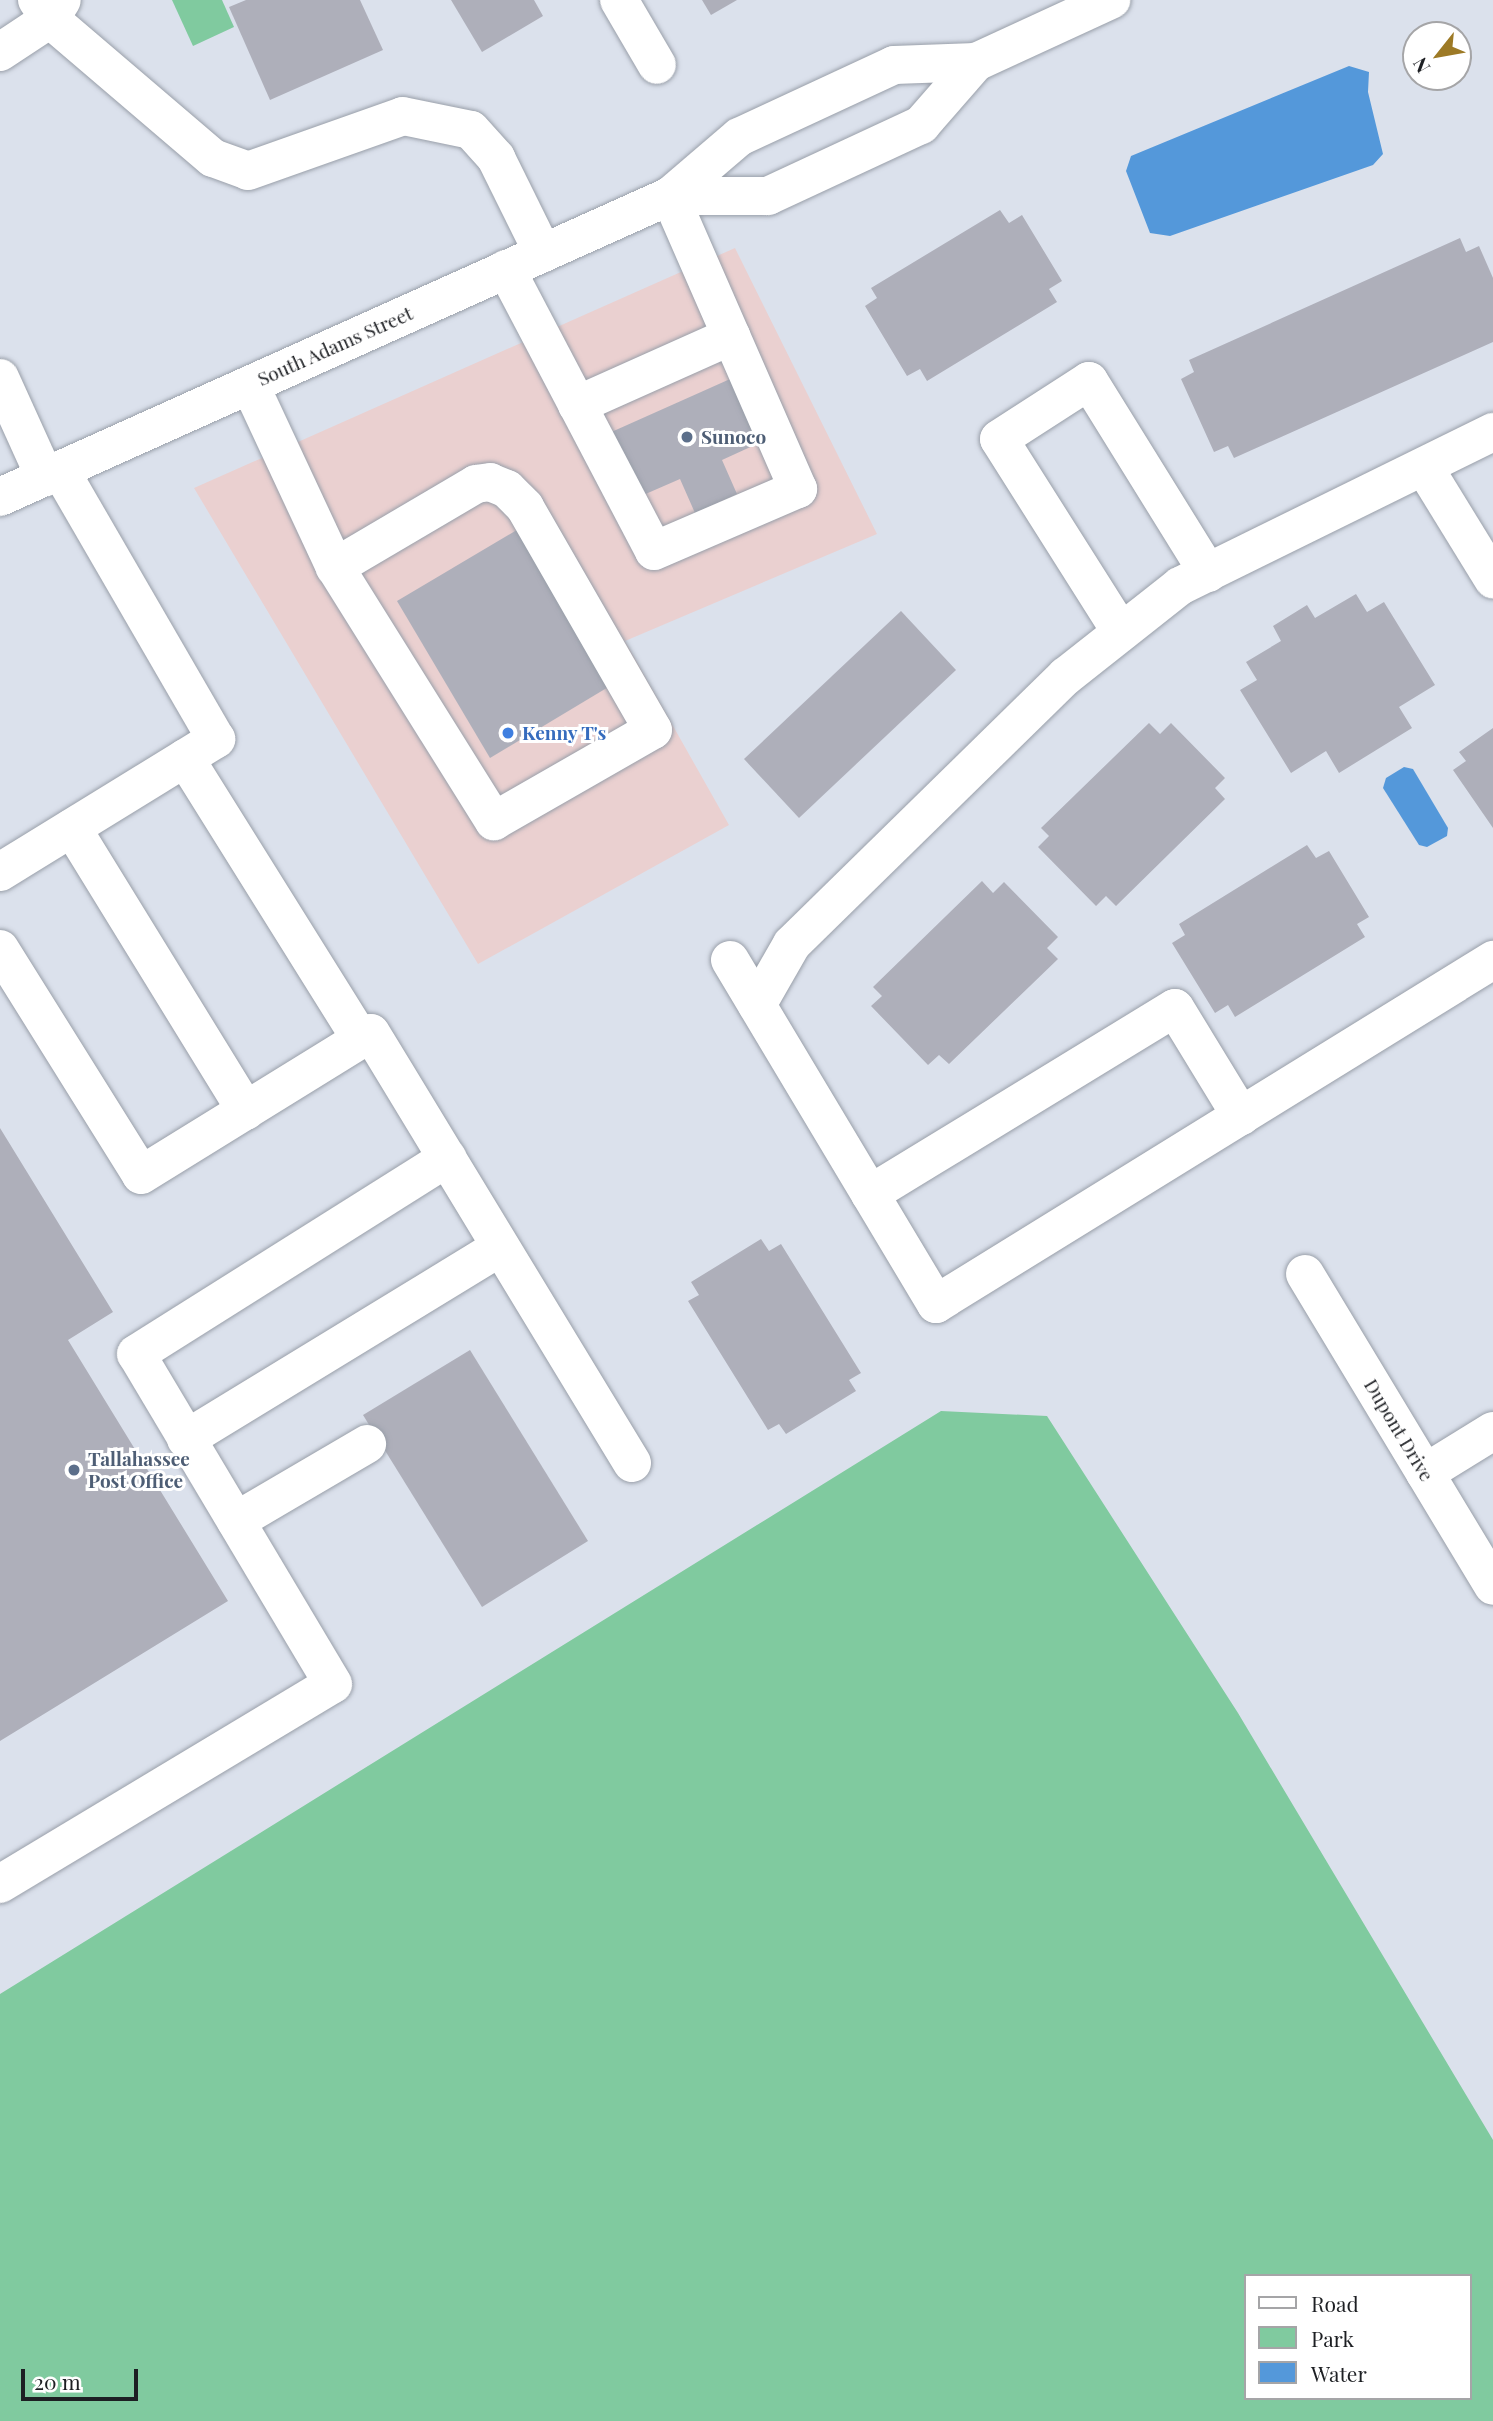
<!DOCTYPE html>
<style>
body{margin:0}
#map{position:relative;width:1493px;height:2421px;overflow:hidden;background:#dbe1ec;font-family:"Playfair Display",serif}
div>[style]{position:absolute}
.commercial>*{inset:0;background:#ead0d0}
.green>*{inset:0;background:#80ca9f}
.water>*{inset:0;background:#5498da}
.building>*{inset:0;background:#aeafba}
.roads{filter:drop-shadow(0 0 2px #999fa9) drop-shadow(0 0 2px #999fa9)}
.minor>*{height:38px;margin:-19px;padding:0 19px;transform-origin:19px;border-radius:19px;background:#fff}
.major>*{height:38px;margin:-19px;padding:0 19px;transform-origin:19px;border-radius:19px;background:#fff}
.dots>*{width:19px;height:19px;translate:-50% -50%;box-sizing:border-box;border:4px solid #fff;border-radius:50%}
span{translate:-50% -50%;white-space:nowrap;text-align:center;line-height:1.15;-webkit-text-stroke:6px #fff;paint-order:stroke}
.street-label{font-size:19px;color:#1d1f23}
.service-label{font-size:19px;color:#4e5e75;font-weight:700}
.left{translate:0 -50%;text-align:left}
.shop-label{font-size:19px;color:#366cbe;font-weight:700}
.legend{position:absolute;left:1244px;top:2274px;width:228px;height:126px;box-sizing:border-box;background:#fff;border:2px solid #a5a5a7;margin:0;padding:9px 12px;list-style:none;font-size:21px;color:#1d1f23}
.legend li{display:flex;align-items:center;gap:14px;height:35px}
.legend b{width:35px;border:2px solid #a5a5a7}
.north{position:absolute;left:1402px;top:21px;width:70px;height:70px;box-sizing:border-box;background:#fff;border:2px solid #a5a5a7;border-radius:50%;rotate:239deg;font-size:19px;font-weight:700;line-height:28px;text-align:center;color:#1d1f23}
.north::after{content:'';display:block;margin:auto;width:24px;height:32px;background:#9d7a26;clip-path:polygon(50% 0,100% 100%,50% 72%,0 100%)}
.scale{position:absolute;left:21px;top:2369px;width:117px;height:32px;box-sizing:border-box;border:4px solid #1d1f23;border-top:0;padding-left:9px;font-size:21px;line-height:24px;white-space:nowrap;color:#1d1f23;-webkit-text-stroke:5px #fff;paint-order:stroke}
</style>
<div id="map">
<div class="commercial">
<div style="clip-path:polygon(735px 248px,877px 534px,625px 641px,729px 825px,478px 964px,194px 488px)"></div>
</div>
<div class="green">
<div style="clip-path:polygon(172px 0,222px 0,234px 27px,193px 46px)"></div>
<div style="clip-path:polygon(evenodd,941px 1411px,1047px 1416px,1238px 1713px,1493px 2140px,1493px 2421px,0 2421px,0 1994px,941px 1411px,1246px 2276px,1470px 2276px,1470px 2398px,1246px 2398px,1246px 2276px)"></div>
</div>
<div class="water">
<div style="clip-path:polygon(1349px 66px,1369px 72px,1368px 92px,1383px 154px,1373px 165px,1170px 236px,1150px 233px,1126px 171px,1131px 156px)"></div>
<div style="clip-path:polygon(1404px 767px,1413px 769px,1448px 828px,1447px 836px,1427px 847px,1419px 845px,1383px 788px,1386px 778px)"></div>
</div>
<div class="building">
<div style="clip-path:polygon(246px 0,360px 0,383px 50px,270px 100px,229px 7px)"></div>
<div style="clip-path:polygon(451px 0,534px 0,543px 16px,482px 52px)"></div>
<div style="clip-path:polygon(702px 0,737px 0,711px 15px)"></div>
<div style="clip-path:polygon(1000px 210px,1009px 223px,1022px 215px,1062px 281px,1049px 289px,1057px 302px,927px 381px,920px 369px,907px 376px,865px 306px,877px 298px,871px 288px)"></div>
<div style="clip-path:polygon(1460px 238px,1466px 252px,1479px 246px,1493px 278px,1493px 342px,1234px 458px,1228px 446px,1214px 452px,1181px 379px,1194px 372px,1189px 360px)"></div>
<div style="clip-path:polygon(757px 367px,785px 431px,722px 460px,737px 494px,695px 513px,680px 479px,618px 506px,589px 442px)"></div>
<div style="clip-path:polygon(522px 527px,615px 683px,490px 758px,397px 601px)"></div>
<div style="clip-path:polygon(1356px 594px,1367px 612px,1384px 602px,1435px 685px,1399px 707px,1412px 728px,1339px 773px,1326px 751px,1291px 773px,1240px 690px,1257px 680px,1246px 662px,1281px 641px,1273px 626px,1307px 605px,1315px 618px)"></div>
<div style="clip-path:polygon(901px 611px,956px 670px,799px 818px,744px 759px)"></div>
<div style="clip-path:polygon(1149px 723px,1160px 734px,1171px 723px,1225px 778px,1215px 788px,1225px 799px,1116px 906px,1106px 896px,1096px 906px,1038px 847px,1049px 836px,1041px 828px)"></div>
<div style="clip-path:polygon(1493px 728px,1493px 828px,1453px 770px,1466px 761px,1459px 752px)"></div>
<div style="clip-path:polygon(1307px 845px,1316px 858px,1329px 851px,1369px 917px,1357px 924px,1365px 937px,1235px 1017px,1228px 1005px,1215px 1013px,1172px 943px,1185px 935px,1179px 924px)"></div>
<div style="clip-path:polygon(982px 881px,993px 893px,1004px 882px,1058px 937px,1047px 948px,1058px 959px,949px 1064px,939px 1055px,928px 1065px,871px 1006px,882px 996px,873px 987px)"></div>
<div style="clip-path:polygon(0 1128px,113px 1312px,68px 1340px,228px 1601px,0 1741px)"></div>
<div style="clip-path:polygon(761px 1239px,769px 1251px,781px 1244px,861px 1373px,849px 1380px,856px 1391px,786px 1434px,779px 1424px,768px 1430px,688px 1301px,699px 1295px,691px 1282px)"></div>
<div style="clip-path:polygon(470px 1350px,588px 1541px,482px 1607px,363px 1415px)"></div>
</div>
<div class="roads">
<div class="minor">
<div style="left:37px;top:0;width:23px;rotate:56deg"></div>
<div style="left:50px;top:19px;width:214px;rotate:40.5deg"></div>
<div style="left:213px;top:158px;width:37px;rotate:20deg"></div>
<div style="left:248px;top:171px;width:164px;rotate:-19.5deg"></div>
<div style="left:403px;top:116px;width:69px;rotate:11.6deg"></div>
<div style="left:471px;top:130px;width:38px;rotate:48deg"></div>
<div style="left:496px;top:158px;width:106px;rotate:63.7deg"></div>
<div style="left:619px;top:0;width:75px;rotate:59.7deg"></div>
<div style="left:0;top:52px;width:60px;rotate:-33.4deg"></div>
<div style="left:50px;top:19px;width:22px;rotate:-58deg"></div>
<div style="left:506px;top:269px;width:318px;rotate:62.3deg"></div>
<div style="left:654px;top:551px;width:157px;rotate:-23.3deg"></div>
<div style="left:798px;top:489px;width:320px;rotate:-113.6deg"></div>
<div style="left:0;top:378px;width:109px;rotate:65.6deg"></div>
<div style="left:250px;top:385px;width:201px;rotate:65deg"></div>
<div style="left:335px;top:567px;width:300px;rotate:58deg"></div>
<div style="left:494px;top:821px;width:183px;rotate:-29.8deg"></div>
<div style="left:653px;top:730px;width:257px;rotate:-119.9deg"></div>
<div style="left:525px;top:507px;width:25px;rotate:-135deg"></div>
<div style="left:507px;top:489px;width:18px;rotate:-158deg"></div>
<div style="left:490px;top:482px;width:14px;rotate:172deg"></div>
<div style="left:476px;top:484px;width:164px;rotate:149.5deg"></div>
<div style="left:577px;top:405px;width:169px;rotate:-24.1deg"></div>
<div style="left:1424px;top:467px;width:132px;rotate:58.4deg"></div>
<div style="left:1121px;top:632px;width:228px;rotate:-122.3deg"></div>
<div style="left:999px;top:439px;width:107px;rotate:-32.8deg"></div>
<div style="left:1089px;top:381px;width:226px;rotate:58.2deg"></div>
<div style="left:185px;top:758px;width:332px;rotate:58deg"></div>
<div style="left:72px;top:828px;width:332px;rotate:58.4deg"></div>
<div style="left:0;top:872px;width:254px;rotate:-31.6deg"></div>
<div style="left:216px;top:739px;width:311px;rotate:-120.1deg"></div>
<div style="left:0;top:949px;width:266px;rotate:58deg"></div>
<div style="left:141px;top:1175px;width:270px;rotate:-31.7deg"></div>
<div style="left:371px;top:1033px;width:503px;rotate:58.74deg"></div>
<div style="left:730px;top:960px;width:401px;rotate:59.1deg"></div>
<div style="left:936px;top:1304px;width:655px;rotate:-31.7deg"></div>
<div style="left:757px;top:1005px;width:70px;rotate:-60.2deg"></div>
<div style="left:792px;top:944px;width:383px;rotate:-44.4deg"></div>
<div style="left:1066px;top:676px;width:145px;rotate:-38.3deg"></div>
<div style="left:1180px;top:586px;width:349px;rotate:-26.2deg"></div>
<div style="left:870px;top:1194px;width:357px;rotate:-31.4deg"></div>
<div style="left:1175px;top:1008px;width:127px;rotate:58.6deg"></div>
<div style="left:1305px;top:1274px;width:364px;rotate:58.9deg"></div>
<div style="left:186px;top:1439px;width:368px;rotate:-31.4deg"></div>
<div style="left:1425px;top:1473px;width:80px;rotate:-31.7deg"></div>
<div style="left:236px;top:1521px;width:152px;rotate:-30.4deg"></div>
<div style="left:0;top:1884px;width:388px;rotate:-31deg"></div>
<div style="left:333px;top:1684px;width:384px;rotate:-120.8deg"></div>
<div style="left:136px;top:1354px;width:368px;rotate:-32.2deg"></div>
</div>
<div class="major">
<div style="left:670px;top:196px;width:98px"></div>
<div style="left:768px;top:196px;width:169px;rotate:-24.9deg"></div>
<div style="left:921px;top:125px;width:84px;rotate:-48.9deg"></div>
<div style="left:0;top:497px;width:735px;rotate:-24.19deg"></div>
<div style="left:670px;top:196px;width:91px;rotate:-40.5deg"></div>
<div style="left:739px;top:137px;width:171px;rotate:-24.9deg"></div>
<div style="left:894px;top:65px;width:82px;rotate:-2.1deg"></div>
<div style="left:976px;top:62px;width:149px;rotate:-24.7deg"></div>
</div>
</div>
<div class="dots">
<div style="left:687px;top:437px;background:#5c6f8a"></div>
<div style="left:508px;top:733px;background:#3f7fe0"></div>
<div style="left:74px;top:1470px;background:#5c6f8a"></div>
</div>
<div class="street-label">
<span style="left:335px;top:346px;rotate:-24deg">South Adams Street</span>
<span style="left:1399px;top:1430px;rotate:59deg">Dupont Drive</span>
</div>
<div class="service-label">
<span class="left" style="left:701px;top:437px">Sunoco</span>
<span class="left" style="left:88px;top:1470px">Tallahassee<br>Post Office</span>
</div>
<div class="shop-label">
<span class="left" style="left:522px;top:733px">Kenny T's</span>
</div>
<ul class="legend">
<li><b style="height:9px;background:#fff"></b>Road</li>
<li><b style="height:19px;background:#80ca9f"></b>Park</li>
<li><b style="height:19px;background:#5498da"></b>Water</li>
</ul>
<div class="north">N</div>
<div class="scale">20 m</div>
</div>
